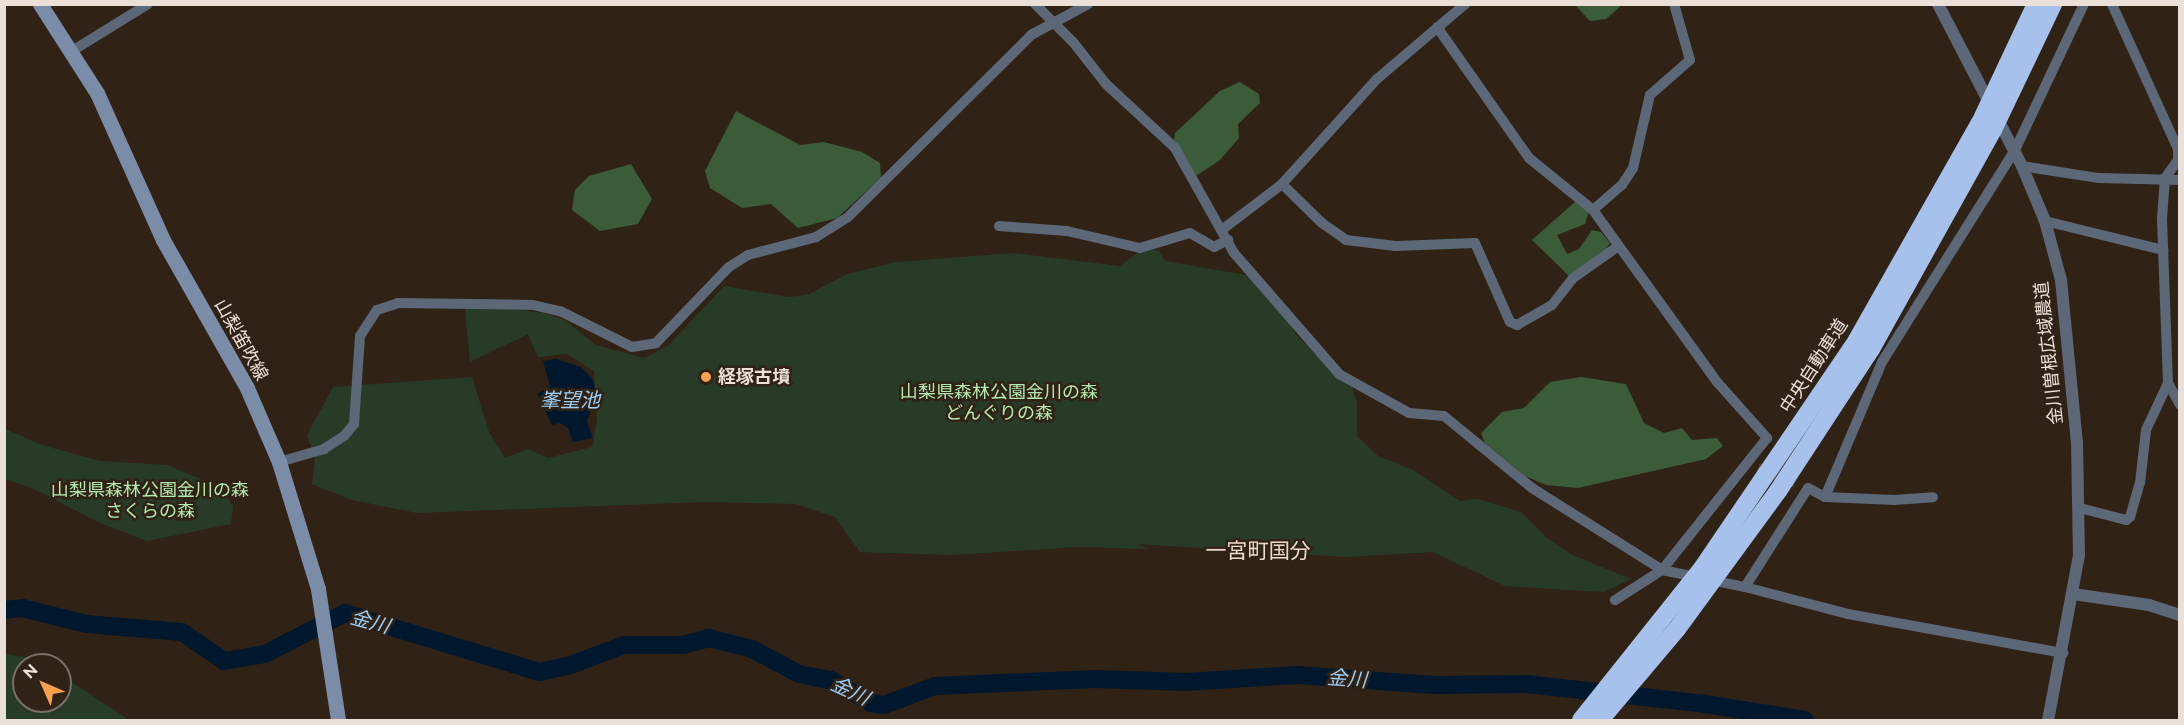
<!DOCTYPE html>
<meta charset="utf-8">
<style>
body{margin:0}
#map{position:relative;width:2184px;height:725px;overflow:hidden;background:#302316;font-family:Raleway,"Noto Sans JP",sans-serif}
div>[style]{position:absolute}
.green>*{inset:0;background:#283b27}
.forest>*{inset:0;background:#3b5c39}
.water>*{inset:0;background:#00182d}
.river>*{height:18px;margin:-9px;padding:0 9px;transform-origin:9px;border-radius:9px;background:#00182d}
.minor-tunnel>*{height:10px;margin-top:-5px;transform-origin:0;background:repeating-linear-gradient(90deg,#4c3f33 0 10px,transparent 0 15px)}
.minor>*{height:10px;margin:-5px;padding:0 5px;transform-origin:5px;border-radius:5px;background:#5c6778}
.tertiary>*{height:12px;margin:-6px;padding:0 6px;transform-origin:6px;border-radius:6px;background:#5c6778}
.secondary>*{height:15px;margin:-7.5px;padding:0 7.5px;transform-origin:7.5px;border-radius:7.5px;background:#7a8ca7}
.motorway>*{height:18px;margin:-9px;padding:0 9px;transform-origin:9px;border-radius:9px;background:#a6c2ec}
.dots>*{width:16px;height:16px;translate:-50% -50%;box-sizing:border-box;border:3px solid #302316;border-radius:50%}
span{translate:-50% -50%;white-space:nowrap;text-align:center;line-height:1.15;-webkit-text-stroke:5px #302316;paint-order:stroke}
.street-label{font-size:18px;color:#eae0d8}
.poi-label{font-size:18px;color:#eae0d8;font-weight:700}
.left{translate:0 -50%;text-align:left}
.park-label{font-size:18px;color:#b3eaaf}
.water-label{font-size:20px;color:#9ccef8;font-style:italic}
.quarter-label{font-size:21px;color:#ecd9c9}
.frame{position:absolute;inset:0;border:6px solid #eae0d8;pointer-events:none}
.north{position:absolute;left:12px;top:653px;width:60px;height:60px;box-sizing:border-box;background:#302316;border:2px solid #7a6f64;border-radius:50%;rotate:315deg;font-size:16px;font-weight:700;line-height:24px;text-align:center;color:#eae0d8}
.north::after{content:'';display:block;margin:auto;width:21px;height:27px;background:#f8a04b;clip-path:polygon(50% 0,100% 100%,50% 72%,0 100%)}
</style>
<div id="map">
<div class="green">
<div style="clip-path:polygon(1145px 247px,1159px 251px,1165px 261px,1246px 275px,1286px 309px,1296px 335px,1352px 387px,1357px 403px,1357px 436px,1378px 456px,1413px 470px,1460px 501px,1478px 499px,1521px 512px,1547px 538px,1572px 555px,1631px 579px,1604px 592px,1505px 586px,1433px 552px,1345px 557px,1137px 544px,1149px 549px,1078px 547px,951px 555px,860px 552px,835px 517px,796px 504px,705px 502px,417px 513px,352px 500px,312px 484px,315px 457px,307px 435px,333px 387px,472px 377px,489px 432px,505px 458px,528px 449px,548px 458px,592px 447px,597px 420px,594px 371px,567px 354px,538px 357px,528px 334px,470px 362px,464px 302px,543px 313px,565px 320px,596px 345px,644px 358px,668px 346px,724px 286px,788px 297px,807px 295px,847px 274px,897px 262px,1013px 253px,1120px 266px)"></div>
<div style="clip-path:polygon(5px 429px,42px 445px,100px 461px,167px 465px,220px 487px,233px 506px,231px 524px,147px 541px,102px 524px,32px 488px,5px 479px)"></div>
<div style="clip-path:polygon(4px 654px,32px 658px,44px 665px,24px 665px,24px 701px,60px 701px,60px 674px,129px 720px,5px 720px)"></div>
</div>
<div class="forest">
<div style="clip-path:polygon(1575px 5px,1622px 5px,1606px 19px,1590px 21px)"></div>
<div style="clip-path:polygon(1240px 82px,1259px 94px,1260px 103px,1238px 124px,1239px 138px,1220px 160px,1196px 176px,1174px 141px,1175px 133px,1220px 91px)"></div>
<div style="clip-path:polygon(736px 111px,800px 145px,824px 142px,862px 152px,880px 163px,881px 178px,837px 218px,798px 228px,771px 204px,742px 208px,710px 188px,705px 171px)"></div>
<div style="clip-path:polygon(631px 164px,652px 199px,638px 224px,600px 231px,572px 210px,575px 190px,589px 176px)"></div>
<div style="clip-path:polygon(1576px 201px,1589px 211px,1585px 224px,1557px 235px,1567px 254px,1579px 249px,1592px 230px,1601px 232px,1610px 243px,1604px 252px,1570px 277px,1532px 240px)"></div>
<div style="clip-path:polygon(1581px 377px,1626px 384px,1644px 423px,1664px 433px,1682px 428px,1692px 440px,1717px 438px,1723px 446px,1706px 459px,1578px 488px,1546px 485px,1525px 476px,1485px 443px,1481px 433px,1502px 412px,1524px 408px,1550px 382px)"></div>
</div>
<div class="water">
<div style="clip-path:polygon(556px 359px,581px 367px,592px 378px,597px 394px,587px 421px,593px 438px,573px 442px,568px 428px,560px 423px,552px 425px,537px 394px,550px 386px,543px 361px)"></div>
</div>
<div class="river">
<div style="left:4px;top:610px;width:18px;rotate:-6deg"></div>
<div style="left:22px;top:608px;width:66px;rotate:14deg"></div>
<div style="left:86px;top:624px;width:96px;rotate:4.8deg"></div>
<div style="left:182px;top:632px;width:51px;rotate:34.6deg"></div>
<div style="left:224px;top:661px;width:42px;rotate:-9.7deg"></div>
<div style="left:265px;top:654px;width:90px;rotate:-27.1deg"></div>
<div style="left:345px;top:613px;width:203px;rotate:16.9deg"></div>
<div style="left:539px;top:672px;width:30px;rotate:-12deg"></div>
<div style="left:568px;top:666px;width:60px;rotate:-20.6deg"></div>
<div style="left:624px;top:645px;width:59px"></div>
<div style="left:683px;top:645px;width:27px;rotate:-15deg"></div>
<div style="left:709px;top:638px;width:44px;rotate:14.3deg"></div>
<div style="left:752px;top:649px;width:53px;rotate:28deg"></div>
<div style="left:799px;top:674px;width:33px;rotate:11deg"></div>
<div style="left:831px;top:680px;width:46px;rotate:29.9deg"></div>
<div style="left:871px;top:703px;width:13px;rotate:9deg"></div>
<div style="left:884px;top:705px;width:54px;rotate:-20.4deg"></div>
<div style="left:935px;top:686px;width:160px;rotate:-2.5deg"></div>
<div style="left:1095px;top:679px;width:91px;rotate:1.9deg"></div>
<div style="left:1186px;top:682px;width:112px;rotate:-3.6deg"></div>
<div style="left:1298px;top:675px;width:136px;rotate:4.2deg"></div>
<div style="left:1434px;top:685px;width:92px;rotate:-0.6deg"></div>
<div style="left:1526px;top:684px;width:174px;rotate:6.3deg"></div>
<div style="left:1699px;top:703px;width:107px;rotate:9.1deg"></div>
</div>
<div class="minor-tunnel">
<div style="left:1758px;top:468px;width:43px;rotate:21.8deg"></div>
</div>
<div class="minor">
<div style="left:1035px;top:4px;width:54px;rotate:45deg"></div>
<div style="left:1073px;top:42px;width:53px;rotate:51.8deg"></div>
<div style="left:1106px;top:84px;width:94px;rotate:42.8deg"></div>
<div style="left:1175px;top:148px;width:120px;rotate:60.7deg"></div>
<div style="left:1234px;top:253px;width:160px;rotate:49deg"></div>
<div style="left:1339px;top:374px;width:80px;rotate:29.1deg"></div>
<div style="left:1409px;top:413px;width:35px;rotate:5deg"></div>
<div style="left:1444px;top:416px;width:114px;rotate:39.3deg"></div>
<div style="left:1532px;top:488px;width:154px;rotate:32.2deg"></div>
<div style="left:1662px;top:570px;width:85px;rotate:11.6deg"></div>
<div style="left:1745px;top:587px;width:106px;rotate:14.7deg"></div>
<div style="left:1848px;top:614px;width:219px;rotate:10.3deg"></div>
<div style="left:1437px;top:27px;width:160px;rotate:54.9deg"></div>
<div style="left:1529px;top:158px;width:82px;rotate:39.1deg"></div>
<div style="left:1593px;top:210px;width:213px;rotate:54.2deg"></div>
<div style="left:1718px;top:383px;width:74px;rotate:48.3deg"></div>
<div style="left:1767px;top:438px;width:169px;rotate:128.5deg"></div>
<div style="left:1662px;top:570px;width:56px;rotate:147.4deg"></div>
<div style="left:72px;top:51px;width:89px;rotate:-31.7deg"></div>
<div style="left:2022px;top:166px;width:78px;rotate:8.9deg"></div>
<div style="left:2099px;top:178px;width:81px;rotate:1.4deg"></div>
<div style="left:1282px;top:184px;width:56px;rotate:44.3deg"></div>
<div style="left:1322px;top:223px;width:29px;rotate:35deg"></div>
<div style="left:1346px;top:240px;width:50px;rotate:6.8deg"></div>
<div style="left:1396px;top:246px;width:79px;rotate:-2.2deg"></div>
<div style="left:1475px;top:243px;width:86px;rotate:66.1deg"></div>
<div style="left:1510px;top:322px;width:8px;rotate:23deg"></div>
<div style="left:1517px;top:325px;width:40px;rotate:-29.7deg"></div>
<div style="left:1552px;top:305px;width:33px;rotate:-52deg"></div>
<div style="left:1572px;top:279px;width:55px;rotate:-35.4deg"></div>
<div style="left:1593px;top:210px;width:38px;rotate:-41deg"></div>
<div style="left:1622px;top:185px;width:20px;rotate:-57deg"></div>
<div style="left:1633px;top:168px;width:75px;rotate:-76.9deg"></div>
<div style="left:1650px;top:95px;width:53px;rotate:-41.2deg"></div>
<div style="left:1690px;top:60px;width:58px;rotate:-105.9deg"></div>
<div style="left:2045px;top:221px;width:122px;rotate:13.8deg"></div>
<div style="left:999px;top:226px;width:68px;rotate:4.2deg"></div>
<div style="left:1067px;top:231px;width:75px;rotate:13.1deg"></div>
<div style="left:1140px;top:248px;width:52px;rotate:-16.7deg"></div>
<div style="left:1190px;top:233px;width:28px;rotate:30deg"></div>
<div style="left:1214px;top:247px;width:16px;rotate:-27deg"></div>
<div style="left:1223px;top:229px;width:74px;rotate:-37.3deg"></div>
<div style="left:1282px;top:184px;width:142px;rotate:-47.9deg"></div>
<div style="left:1377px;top:79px;width:116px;rotate:-40.4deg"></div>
<div style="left:2168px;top:383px;width:25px;rotate:61deg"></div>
<div style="left:279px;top:462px;width:47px;rotate:-16.1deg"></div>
<div style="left:324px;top:449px;width:24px;rotate:-33deg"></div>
<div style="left:344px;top:436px;width:16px;rotate:-50deg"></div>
<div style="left:354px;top:424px;width:88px;rotate:-86.1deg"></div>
<div style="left:360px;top:336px;width:31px;rotate:-57deg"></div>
<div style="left:377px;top:310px;width:22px;rotate:-18deg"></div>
<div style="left:398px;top:303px;width:135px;rotate:0.8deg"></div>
<div style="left:533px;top:305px;width:28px;rotate:13deg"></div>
<div style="left:560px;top:311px;width:80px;rotate:26.6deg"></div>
<div style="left:632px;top:347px;width:24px;rotate:-9deg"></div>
<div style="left:656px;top:343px;width:105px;rotate:-46.2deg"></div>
<div style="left:729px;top:267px;width:22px;rotate:-32deg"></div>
<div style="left:748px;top:255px;width:70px;rotate:-14.8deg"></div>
<div style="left:816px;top:237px;width:36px;rotate:-32deg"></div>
<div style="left:847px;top:218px;width:260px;rotate:-44.8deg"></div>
<div style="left:1031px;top:35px;width:65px;rotate:-28.5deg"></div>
<div style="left:1825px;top:497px;width:147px;rotate:-67.1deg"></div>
<div style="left:1882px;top:362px;width:250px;rotate:-57.9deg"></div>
<div style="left:2015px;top:150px;width:161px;rotate:-64.7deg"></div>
<div style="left:2080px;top:508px;width:48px;rotate:14.6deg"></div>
<div style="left:2126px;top:520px;width:5px;rotate:-37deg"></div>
<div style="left:2130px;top:517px;width:35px;rotate:-74deg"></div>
<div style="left:2140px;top:483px;width:53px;rotate:-83.5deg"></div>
<div style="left:2146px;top:430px;width:52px;rotate:-64.9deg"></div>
<div style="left:2168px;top:383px;width:165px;rotate:-92.1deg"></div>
<div style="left:2162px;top:218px;width:40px;rotate:-85.7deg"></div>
<div style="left:2165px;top:178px;width:22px;rotate:-54deg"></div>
<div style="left:2178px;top:160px;width:11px;rotate:-90deg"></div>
<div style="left:2178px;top:149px;width:159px;rotate:-114.5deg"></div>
<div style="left:1745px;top:587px;width:117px;rotate:-57.5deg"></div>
<div style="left:1808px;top:488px;width:19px;rotate:28deg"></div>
<div style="left:1825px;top:497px;width:69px;rotate:2.5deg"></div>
<div style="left:1894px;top:500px;width:39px;rotate:-4deg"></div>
</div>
<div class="tertiary">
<div style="left:1938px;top:4px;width:182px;rotate:62.6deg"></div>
<div style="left:2022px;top:166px;width:60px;rotate:67.3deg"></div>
<div style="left:2045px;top:221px;width:61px;rotate:74.8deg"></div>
<div style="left:2061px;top:280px;width:163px;rotate:84.4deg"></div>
<div style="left:2077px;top:442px;width:113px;rotate:89deg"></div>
<div style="left:2079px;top:555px;width:168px;rotate:100.6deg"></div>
<div style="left:2073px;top:594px;width:77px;rotate:8.2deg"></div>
<div style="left:2149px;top:605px;width:33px;rotate:18deg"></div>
</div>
<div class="secondary">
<div style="left:40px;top:4px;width:106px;rotate:57.4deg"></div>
<div style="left:97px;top:93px;width:161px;rotate:65.8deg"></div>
<div style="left:163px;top:240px;width:170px;rotate:60.4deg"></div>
<div style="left:247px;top:388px;width:81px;rotate:66.6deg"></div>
<div style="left:279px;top:462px;width:133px;rotate:72.9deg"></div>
<div style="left:318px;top:589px;width:133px;rotate:81.3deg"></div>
</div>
<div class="motorway">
<div style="left:1581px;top:720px;width:196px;rotate:-51.4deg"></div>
<div style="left:1703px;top:567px;width:274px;rotate:-55.8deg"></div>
<div style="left:1857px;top:340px;width:249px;rotate:-60.5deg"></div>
<div style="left:1980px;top:123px;width:132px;rotate:-64.8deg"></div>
<div style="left:1600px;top:720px;width:119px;rotate:-49.8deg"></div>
<div style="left:1677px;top:629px;width:171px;rotate:-53.8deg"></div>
<div style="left:1778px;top:491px;width:170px;rotate:-56.8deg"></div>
<div style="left:1871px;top:349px;width:251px;rotate:-60.9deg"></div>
<div style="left:1993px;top:130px;width:140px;rotate:-64.5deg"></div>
</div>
<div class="dots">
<div style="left:706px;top:377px;background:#f8a04b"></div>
</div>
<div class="street-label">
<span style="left:241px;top:340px;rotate:61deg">山梨笛吹線</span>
<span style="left:2049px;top:353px;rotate:-96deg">金川曽根広域農道</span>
<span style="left:1814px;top:366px;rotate:-57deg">中央自動車道</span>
</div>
<div class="poi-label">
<span class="left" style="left:718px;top:377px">経塚古墳</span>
</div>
<div class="park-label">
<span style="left:999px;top:403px">山梨県森林公園金川の森<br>どんぐりの森</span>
<span style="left:150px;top:501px">山梨県森林公園金川の森<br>さくらの森</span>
</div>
<div class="water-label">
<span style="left:570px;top:400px">峯望池</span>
<span style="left:370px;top:622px;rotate:15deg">金川</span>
<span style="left:1347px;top:679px;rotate:4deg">金川</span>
<span style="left:850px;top:691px;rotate:25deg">金川</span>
</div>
<div class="quarter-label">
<span style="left:1258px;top:551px">一宮町国分</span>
</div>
<div class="frame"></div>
<div class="north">N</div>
</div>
